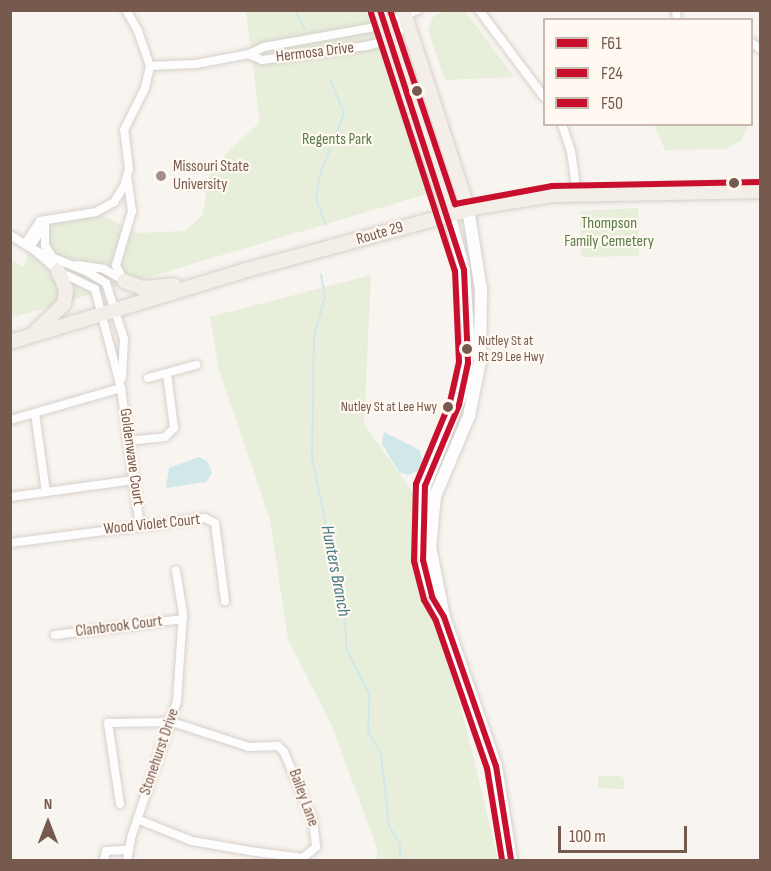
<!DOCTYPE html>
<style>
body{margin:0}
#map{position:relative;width:771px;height:871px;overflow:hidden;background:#f8f4ef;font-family:"Sofia Sans Condensed",sans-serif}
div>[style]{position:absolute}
.green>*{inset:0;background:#e7eeda}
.water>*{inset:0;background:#d0e8e9}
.stream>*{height:2px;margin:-1px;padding:0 1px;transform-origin:1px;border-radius:1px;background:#d0e8e9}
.roads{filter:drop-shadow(0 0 2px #d7d0cc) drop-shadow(0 0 2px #d7d0cc)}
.street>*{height:8px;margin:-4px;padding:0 4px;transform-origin:4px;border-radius:4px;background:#fefdfd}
.secondary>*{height:12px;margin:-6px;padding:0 6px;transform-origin:6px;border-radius:6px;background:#fefdfd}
.primary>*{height:14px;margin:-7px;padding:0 7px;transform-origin:7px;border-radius:7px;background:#f3eee7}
.bus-1>*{height:6px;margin:-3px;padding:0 3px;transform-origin:3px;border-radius:3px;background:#c8102e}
.bus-2>*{height:6px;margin:-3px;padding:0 3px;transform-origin:3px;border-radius:3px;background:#c8102e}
.bus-3>*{height:6px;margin:-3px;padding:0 3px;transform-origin:3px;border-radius:3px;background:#c8102e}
.dots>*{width:16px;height:16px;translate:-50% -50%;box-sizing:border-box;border:3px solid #fff9f2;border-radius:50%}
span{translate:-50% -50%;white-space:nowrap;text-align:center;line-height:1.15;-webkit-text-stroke:4.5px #fff9f2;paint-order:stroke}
.bus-label{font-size:14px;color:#775a4e}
.left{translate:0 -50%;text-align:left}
.right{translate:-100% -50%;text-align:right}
.street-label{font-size:16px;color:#775a4e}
.park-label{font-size:16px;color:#597d46}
.poi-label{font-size:16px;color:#775a4e}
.water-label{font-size:18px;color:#447c83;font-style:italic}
.frame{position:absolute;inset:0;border:12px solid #775a4e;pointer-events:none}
.legend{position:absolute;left:543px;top:18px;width:210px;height:108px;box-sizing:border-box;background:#fff9f2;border:2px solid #c9b9b0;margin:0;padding:8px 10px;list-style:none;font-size:18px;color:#775a4e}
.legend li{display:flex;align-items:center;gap:12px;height:30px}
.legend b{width:30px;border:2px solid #c9b9b0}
.north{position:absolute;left:18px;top:793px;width:60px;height:60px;-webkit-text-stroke:4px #fff9f2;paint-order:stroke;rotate:0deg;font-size:16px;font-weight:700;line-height:24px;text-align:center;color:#775a4e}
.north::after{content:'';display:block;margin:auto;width:21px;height:27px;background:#775a4e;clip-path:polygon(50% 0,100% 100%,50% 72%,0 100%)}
.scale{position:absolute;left:558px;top:826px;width:129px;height:27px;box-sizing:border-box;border:3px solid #775a4e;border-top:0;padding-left:8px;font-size:18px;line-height:21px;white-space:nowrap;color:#775a4e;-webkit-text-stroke:4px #fff9f2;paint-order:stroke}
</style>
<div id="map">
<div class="green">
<div style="clip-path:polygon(246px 11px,371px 11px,440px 190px,11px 318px,10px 259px,24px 267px,36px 224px,96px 212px,138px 233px,185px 231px,203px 215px,208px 179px,227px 153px,260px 122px)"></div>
<div style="clip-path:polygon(444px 11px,465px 11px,514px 77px,445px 80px,428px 30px,433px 17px)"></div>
<div style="clip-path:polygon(654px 125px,654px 124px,748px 125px,742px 140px,725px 149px,665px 150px)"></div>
<div style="clip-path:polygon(638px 208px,639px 256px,581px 257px,580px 211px)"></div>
<div style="clip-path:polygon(371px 275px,364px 424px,414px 494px,423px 594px,440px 635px,468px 734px,498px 860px,377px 860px,377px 848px,332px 726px,288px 639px,270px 519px,219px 370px,210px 317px)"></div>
<div style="clip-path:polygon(599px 776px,620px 776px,624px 778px,624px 789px,598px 788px)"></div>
</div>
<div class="water">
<div style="clip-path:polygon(384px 432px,420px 450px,422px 462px,418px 471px,408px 475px,399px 472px,382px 444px)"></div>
<div style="clip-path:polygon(199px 457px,207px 461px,212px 473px,206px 482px,166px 488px,169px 468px)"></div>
</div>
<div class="stream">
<div style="left:295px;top:10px;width:22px;rotate:63deg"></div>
<div style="left:326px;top:225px;width:28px;rotate:-111deg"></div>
<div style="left:316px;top:199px;width:27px;rotate:-80deg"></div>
<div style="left:321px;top:172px;width:63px;rotate:-68.7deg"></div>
<div style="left:344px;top:113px;width:36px;rotate:-113deg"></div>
<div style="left:321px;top:274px;width:22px;rotate:80deg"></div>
<div style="left:325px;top:296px;width:42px;rotate:105deg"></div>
<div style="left:314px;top:337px;width:121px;rotate:90.9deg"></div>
<div style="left:312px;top:458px;width:159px;rotate:78.1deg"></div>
<div style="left:345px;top:614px;width:35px;rotate:88deg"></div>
<div style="left:346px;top:649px;width:50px;rotate:62.4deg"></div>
<div style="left:369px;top:693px;width:39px;rotate:91deg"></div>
<div style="left:368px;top:732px;width:26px;rotate:59deg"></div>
<div style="left:381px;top:754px;width:71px;rotate:83.6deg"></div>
<div style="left:389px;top:825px;width:23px;rotate:61deg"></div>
<div style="left:400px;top:845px;width:15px;rotate:90deg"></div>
</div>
<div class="roads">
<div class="street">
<div style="left:479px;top:10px;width:109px;rotate:53.2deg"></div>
<div style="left:676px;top:10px;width:10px;rotate:84deg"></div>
<div style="left:752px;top:43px;width:10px;rotate:37deg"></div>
<div style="left:249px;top:54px;width:14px;rotate:25deg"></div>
<div style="left:262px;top:60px;width:105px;rotate:-7.7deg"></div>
<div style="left:366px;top:46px;width:25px;rotate:-14deg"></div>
<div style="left:390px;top:40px;width:10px;rotate:-37deg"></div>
<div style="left:398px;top:34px;width:17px;rotate:-66deg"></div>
<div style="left:150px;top:66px;width:46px;rotate:-2.5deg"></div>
<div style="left:196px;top:64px;width:54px;rotate:-10.7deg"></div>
<div style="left:249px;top:54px;width:17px;rotate:-25deg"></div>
<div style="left:264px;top:47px;width:108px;rotate:-10.2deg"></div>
<div style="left:370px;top:28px;width:51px;rotate:-20.6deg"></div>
<div style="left:562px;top:124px;width:28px;rotate:72deg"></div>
<div style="left:571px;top:151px;width:43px;rotate:82.1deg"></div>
<div style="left:45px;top:220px;width:25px;rotate:90deg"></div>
<div style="left:45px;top:245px;width:14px;rotate:60deg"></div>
<div style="left:10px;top:235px;width:28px;rotate:32deg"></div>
<div style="left:34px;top:250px;width:56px;rotate:22deg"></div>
<div style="left:86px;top:271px;width:23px;rotate:31deg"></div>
<div style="left:106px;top:283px;width:59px;rotate:72.2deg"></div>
<div style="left:124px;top:339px;width:39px;rotate:93deg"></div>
<div style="left:25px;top:244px;width:27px;rotate:-57deg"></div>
<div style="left:40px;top:221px;width:57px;rotate:-9.1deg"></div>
<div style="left:96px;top:212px;width:21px;rotate:-29deg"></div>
<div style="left:114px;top:202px;width:19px;rotate:-58deg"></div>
<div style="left:124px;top:186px;width:18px;rotate:-74deg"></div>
<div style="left:129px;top:169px;width:39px;rotate:-97deg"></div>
<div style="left:124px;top:130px;width:47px;rotate:-63.4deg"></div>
<div style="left:145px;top:88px;width:23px;rotate:-77deg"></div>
<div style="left:150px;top:66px;width:39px;rotate:-109deg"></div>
<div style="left:137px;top:29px;width:22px;rotate:-120deg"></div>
<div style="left:30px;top:247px;width:23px;rotate:-56deg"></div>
<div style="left:34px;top:250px;width:32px;rotate:41deg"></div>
<div style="left:58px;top:271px;width:41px;rotate:25.9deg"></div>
<div style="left:95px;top:289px;width:102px;rotate:75.3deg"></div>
<div style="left:121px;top:388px;width:139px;rotate:82.2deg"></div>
<div style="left:77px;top:265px;width:27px;rotate:8deg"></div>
<div style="left:104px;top:269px;width:20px;rotate:30deg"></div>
<div style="left:124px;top:281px;width:18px;rotate:-117deg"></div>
<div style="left:116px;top:265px;width:56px;rotate:-73.5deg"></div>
<div style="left:132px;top:211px;width:34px;rotate:-98deg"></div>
<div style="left:148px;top:378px;width:50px;rotate:-15.2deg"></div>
<div style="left:35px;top:413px;width:80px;rotate:82.1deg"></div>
<div style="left:10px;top:420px;width:116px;rotate:-16.1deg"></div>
<div style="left:128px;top:441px;width:37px;rotate:-6deg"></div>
<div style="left:165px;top:437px;width:13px;rotate:-45deg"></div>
<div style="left:174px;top:428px;width:55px;rotate:-97.3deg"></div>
<div style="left:10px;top:497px;width:125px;rotate:-7.8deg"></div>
<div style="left:10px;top:543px;width:197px;rotate:-7.3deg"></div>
<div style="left:205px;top:518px;width:11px;rotate:27deg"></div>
<div style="left:215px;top:523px;width:79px;rotate:82.7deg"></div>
<div style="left:55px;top:635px;width:129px;rotate:-7.1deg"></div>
<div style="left:120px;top:804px;width:82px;rotate:-98.4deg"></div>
<div style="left:108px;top:723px;width:64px;rotate:-0.9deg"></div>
<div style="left:172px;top:722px;width:81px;rotate:18deg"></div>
<div style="left:249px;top:747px;width:29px;rotate:-2deg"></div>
<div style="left:278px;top:746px;width:8px;rotate:45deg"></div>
<div style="left:284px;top:752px;width:75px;rotate:67.2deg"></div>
<div style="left:313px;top:821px;width:26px;rotate:83deg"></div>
<div style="left:316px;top:847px;width:17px;rotate:140deg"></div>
<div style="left:303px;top:858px;width:47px;rotate:-172.7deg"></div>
<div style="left:256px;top:852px;width:65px;rotate:-170.2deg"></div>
<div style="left:192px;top:841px;width:59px;rotate:-158.2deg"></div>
<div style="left:104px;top:860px;width:9px;rotate:-77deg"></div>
<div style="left:106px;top:851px;width:22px;rotate:-3deg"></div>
<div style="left:127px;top:860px;width:25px;rotate:-79deg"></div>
<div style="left:132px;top:835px;width:141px;rotate:-71.4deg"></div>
<div style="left:177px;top:701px;width:88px;rotate:-86.1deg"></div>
<div style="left:183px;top:613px;width:43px;rotate:-99.5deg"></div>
</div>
<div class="secondary">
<div style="left:468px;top:209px;width:81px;rotate:80.8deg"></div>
<div style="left:481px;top:289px;width:72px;rotate:90.8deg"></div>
<div style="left:480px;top:361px;width:56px;rotate:101.3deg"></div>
<div style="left:469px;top:416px;width:87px;rotate:113deg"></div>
<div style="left:435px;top:496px;width:51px;rotate:95.6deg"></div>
<div style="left:430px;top:547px;width:71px;rotate:78.7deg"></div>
<div style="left:444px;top:617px;width:158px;rotate:70.8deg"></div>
<div style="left:496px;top:766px;width:95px;rotate:80.9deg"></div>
<div style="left:440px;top:611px;width:42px;rotate:-111deg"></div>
<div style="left:425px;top:572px;width:71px;rotate:-91.6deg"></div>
<div style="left:423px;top:501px;width:15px;rotate:-82deg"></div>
<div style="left:425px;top:486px;width:103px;rotate:-68.4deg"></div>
<div style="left:463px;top:390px;width:42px;rotate:-81.9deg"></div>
<div style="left:469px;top:348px;width:78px;rotate:-93.7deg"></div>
<div style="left:464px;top:270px;width:58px;rotate:-105deg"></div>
</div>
<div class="primary">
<div style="left:380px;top:10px;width:215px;rotate:71.3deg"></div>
<div style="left:403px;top:10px;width:209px;rotate:71.9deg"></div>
<div style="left:124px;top:281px;width:19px;rotate:21deg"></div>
<div style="left:142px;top:288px;width:32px;rotate:-5deg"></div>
<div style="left:37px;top:330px;width:37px;rotate:-44deg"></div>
<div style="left:64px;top:304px;width:15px;rotate:-82deg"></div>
<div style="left:66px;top:289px;width:20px;rotate:-114deg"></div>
<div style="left:10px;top:342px;width:244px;rotate:-16.9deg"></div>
<div style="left:243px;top:271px;width:249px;rotate:-15.2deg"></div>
<div style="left:483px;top:206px;width:71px;rotate:-8.9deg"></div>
<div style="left:553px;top:195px;width:207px;rotate:-1.1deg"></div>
</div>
</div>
<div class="bus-1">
<div style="left:380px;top:10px;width:273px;rotate:72.1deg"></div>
<div style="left:464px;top:270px;width:93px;rotate:87.5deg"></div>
<div style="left:468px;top:363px;width:43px;rotate:102.1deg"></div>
<div style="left:459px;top:405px;width:88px;rotate:112.8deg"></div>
<div style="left:425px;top:486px;width:74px;rotate:91.5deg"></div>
<div style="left:423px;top:560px;width:38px;rotate:76deg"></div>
<div style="left:432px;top:597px;width:23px;rotate:59deg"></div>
<div style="left:444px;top:617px;width:158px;rotate:70.8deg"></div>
<div style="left:496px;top:766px;width:95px;rotate:80.9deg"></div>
</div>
<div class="bus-2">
<div style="left:371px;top:13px;width:271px;rotate:72deg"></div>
<div style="left:455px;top:271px;width:91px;rotate:87.5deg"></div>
<div style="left:459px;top:362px;width:41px;rotate:102.7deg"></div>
<div style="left:450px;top:402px;width:89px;rotate:112.5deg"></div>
<div style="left:416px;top:484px;width:77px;rotate:91.5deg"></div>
<div style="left:414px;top:561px;width:40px;rotate:75.6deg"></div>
<div style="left:424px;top:600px;width:24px;rotate:60deg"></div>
<div style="left:436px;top:621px;width:156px;rotate:70.9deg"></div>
<div style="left:487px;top:768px;width:93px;rotate:80.7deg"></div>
</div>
<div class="bus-3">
<div style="left:390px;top:10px;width:205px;rotate:71.5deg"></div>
<div style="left:455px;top:204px;width:99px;rotate:-10.5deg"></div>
<div style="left:552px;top:186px;width:208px;rotate:-1.1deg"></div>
</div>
<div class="dots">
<div style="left:417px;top:91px;background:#775a4e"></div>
<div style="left:161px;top:176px;background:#a49086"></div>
<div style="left:734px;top:183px;background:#775a4e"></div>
<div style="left:467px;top:349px;background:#775a4e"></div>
<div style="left:448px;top:407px;background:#775a4e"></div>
</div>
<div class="bus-label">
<span class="left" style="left:478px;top:349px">Nutley St at<br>Rt 29 Lee Hwy</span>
<span class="right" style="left:437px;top:407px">Nutley St at Lee Hwy</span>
</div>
<div class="street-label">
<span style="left:315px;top:53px;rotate:-7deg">Hermosa Drive</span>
<span style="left:380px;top:234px;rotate:-16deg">Route 29</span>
<span style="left:131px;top:457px;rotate:82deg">Goldenwave Court</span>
<span style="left:152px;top:525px;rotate:-6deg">Wood Violet Court</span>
<span style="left:119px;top:627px;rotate:-7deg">Clanbrook Court</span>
<span style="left:160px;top:752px;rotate:-71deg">Stonehurst Drive</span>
<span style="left:303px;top:798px;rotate:70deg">Bailey Lane</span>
</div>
<div class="park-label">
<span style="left:337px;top:140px">Regents Park</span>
<span style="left:609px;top:233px">Thompson<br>Family Cemetery</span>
</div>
<div class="poi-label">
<span class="left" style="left:173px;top:176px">Missouri State<br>University</span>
</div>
<div class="water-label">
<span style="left:335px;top:571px;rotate:79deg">Hunters Branch</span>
</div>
<div class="frame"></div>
<ul class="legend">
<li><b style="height:8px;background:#c8102e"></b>F61</li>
<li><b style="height:8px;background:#c8102e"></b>F24</li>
<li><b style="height:8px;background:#c8102e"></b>F50</li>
</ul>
<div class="north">N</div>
<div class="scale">100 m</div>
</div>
